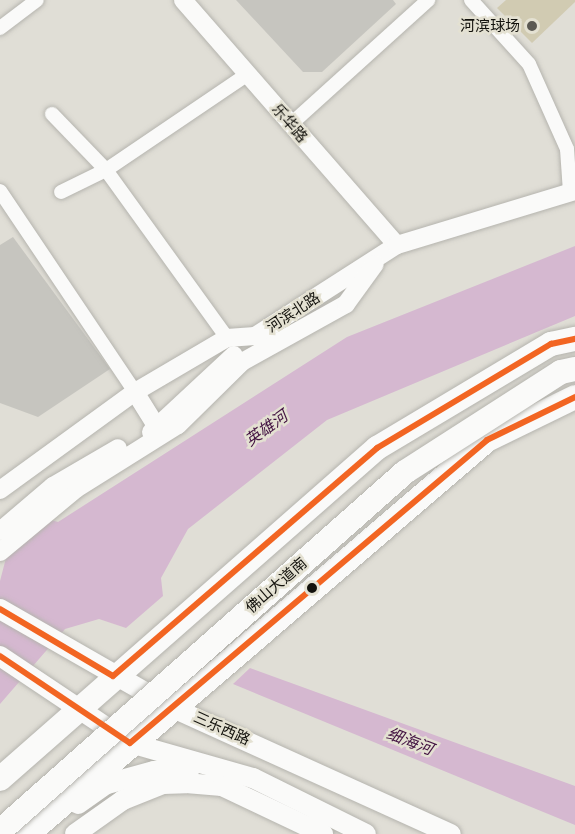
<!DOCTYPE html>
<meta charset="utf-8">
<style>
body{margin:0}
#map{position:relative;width:575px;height:834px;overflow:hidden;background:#e0ded6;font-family:"PT Sans Narrow","Noto Sans SC",sans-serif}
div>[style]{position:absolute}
.green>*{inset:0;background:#d1cbb2}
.water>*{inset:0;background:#d5b8d0}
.building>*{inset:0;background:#c6c5bf}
.roads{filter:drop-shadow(0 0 2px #b5b4ae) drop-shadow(0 0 2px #b5b4ae)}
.minor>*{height:14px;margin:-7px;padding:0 7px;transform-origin:7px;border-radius:7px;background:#fafaf9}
.tertiary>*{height:18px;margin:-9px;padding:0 9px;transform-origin:9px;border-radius:9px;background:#fafaf9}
.secondary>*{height:20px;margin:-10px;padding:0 10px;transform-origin:10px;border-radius:10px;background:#fafaf9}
.trunk>*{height:24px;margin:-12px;padding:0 12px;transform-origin:12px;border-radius:12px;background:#fafaf9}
.bridges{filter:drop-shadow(0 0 2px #b5b4ae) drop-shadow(0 0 2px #b5b4ae)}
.trunk-bridge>*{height:24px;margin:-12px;padding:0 12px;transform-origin:12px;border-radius:12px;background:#fafaf9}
.bus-1>*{height:6px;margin:-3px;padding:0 3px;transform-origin:3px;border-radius:3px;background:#f26522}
.dots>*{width:16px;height:16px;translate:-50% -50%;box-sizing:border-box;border:3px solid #e4e1d2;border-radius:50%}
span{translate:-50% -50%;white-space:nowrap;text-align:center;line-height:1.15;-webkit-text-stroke:5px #e4e1d2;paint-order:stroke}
.poi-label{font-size:15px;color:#13120d}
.right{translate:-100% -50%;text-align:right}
.street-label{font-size:15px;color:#13120d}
.water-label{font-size:16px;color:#431342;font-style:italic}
</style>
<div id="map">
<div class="green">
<div style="clip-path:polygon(506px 0,575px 0,575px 2px,532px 43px,497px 8px)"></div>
</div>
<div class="water">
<div style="clip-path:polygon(575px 246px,575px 316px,327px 420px,188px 529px,161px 578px,163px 596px,126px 628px,99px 619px,65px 629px,0 704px,0 581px,6px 558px,51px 520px,58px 522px,347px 337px)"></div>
<div style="clip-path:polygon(250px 668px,575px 786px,575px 825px,233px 684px)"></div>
</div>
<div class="building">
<div style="clip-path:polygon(236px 0,393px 0,396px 4px,322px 72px,303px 72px)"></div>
<div style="clip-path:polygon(13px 237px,110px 369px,38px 417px,0 403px,0 245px)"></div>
</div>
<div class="roads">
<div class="minor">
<div style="left:471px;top:0;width:86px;rotate:47.8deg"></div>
<div style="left:529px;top:64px;width:93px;rotate:65.9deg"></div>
<div style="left:567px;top:149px;width:43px;rotate:86deg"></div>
<div style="left:0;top:28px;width:46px;rotate:-37.1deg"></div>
<div style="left:52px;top:114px;width:78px;rotate:46deg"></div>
<div style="left:106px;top:170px;width:207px;rotate:54.2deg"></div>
<div style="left:291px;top:124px;width:185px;rotate:-42.1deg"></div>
<div style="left:0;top:191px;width:242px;rotate:56.1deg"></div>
<div style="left:61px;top:192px;width:50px;rotate:-26.1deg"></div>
<div style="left:106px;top:170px;width:171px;rotate:-34.1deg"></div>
</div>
<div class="tertiary">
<div style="left:183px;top:0;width:325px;rotate:48.9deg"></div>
<div style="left:135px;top:392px;width:44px;rotate:58.1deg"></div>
<div style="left:151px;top:432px;width:113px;rotate:-42.9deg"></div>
<div style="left:0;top:490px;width:167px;rotate:-36deg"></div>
<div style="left:135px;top:392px;width:107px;rotate:-30.4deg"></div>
<div style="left:227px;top:338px;width:28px;rotate:-4deg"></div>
<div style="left:255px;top:336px;width:169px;rotate:-32.7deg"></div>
<div style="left:397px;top:245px;width:186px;rotate:-16.9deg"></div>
<div style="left:0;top:531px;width:70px;rotate:-40.3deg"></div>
<div style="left:53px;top:486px;width:75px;rotate:-30.3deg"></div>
<div style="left:0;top:552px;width:99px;rotate:-39.7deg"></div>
<div style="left:76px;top:489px;width:120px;rotate:-32.1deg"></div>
<div style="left:178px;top:425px;width:90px;rotate:-44.5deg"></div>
<div style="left:242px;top:362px;width:119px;rotate:-29.1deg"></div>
<div style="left:346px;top:304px;width:49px;rotate:-54.1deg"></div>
</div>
<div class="secondary">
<div style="left:0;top:609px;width:199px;rotate:29.8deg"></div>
<div style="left:173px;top:708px;width:305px;rotate:24.4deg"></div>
<div style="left:0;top:656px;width:156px;rotate:33.8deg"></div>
<div style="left:130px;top:743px;width:128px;rotate:15.9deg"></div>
<div style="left:253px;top:778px;width:126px;rotate:26.4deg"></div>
<div style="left:78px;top:804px;width:35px;rotate:-35deg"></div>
<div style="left:107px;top:784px;width:49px;rotate:-15.5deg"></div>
<div style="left:154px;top:771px;width:36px;rotate:-3deg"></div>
<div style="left:75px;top:834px;width:59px;rotate:-35.3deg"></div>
<div style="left:123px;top:800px;width:43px;rotate:-21.8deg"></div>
<div style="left:163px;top:784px;width:23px;rotate:-2deg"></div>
<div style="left:186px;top:783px;width:36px;rotate:5deg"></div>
<div style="left:222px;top:786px;width:112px;rotate:25.4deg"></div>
</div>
<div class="trunk">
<div style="left:0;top:779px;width:502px;rotate:-41.28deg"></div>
<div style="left:377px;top:448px;width:203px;rotate:-30.9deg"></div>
<div style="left:551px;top:344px;width:25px;rotate:-12deg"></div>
<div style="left:28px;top:834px;width:605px;rotate:-40.64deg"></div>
<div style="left:487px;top:440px;width:98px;rotate:-26deg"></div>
</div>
</div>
<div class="bridges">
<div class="trunk-bridge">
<div style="left:0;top:831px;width:541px;rotate:-41.55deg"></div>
<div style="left:405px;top:472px;width:185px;rotate:-32.7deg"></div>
<div style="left:561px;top:372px;width:14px;rotate:-12deg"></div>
</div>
</div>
<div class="bus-1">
<div style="left:0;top:609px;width:131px;rotate:30.7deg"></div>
<div style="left:113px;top:676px;width:349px;rotate:-40.8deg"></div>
<div style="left:377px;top:448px;width:203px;rotate:-30.9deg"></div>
<div style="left:551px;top:344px;width:25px;rotate:-12deg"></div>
<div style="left:0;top:656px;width:156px;rotate:33.8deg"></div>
<div style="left:130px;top:743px;width:468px;rotate:-40.3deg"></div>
<div style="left:487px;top:440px;width:98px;rotate:-26deg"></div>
</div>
<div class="dots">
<div style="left:532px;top:26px;background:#5b5953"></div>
<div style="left:312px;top:588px;background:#13120d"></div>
</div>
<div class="poi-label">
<span class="right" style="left:520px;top:26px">河滨球场</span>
</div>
<div class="street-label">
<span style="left:290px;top:123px;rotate:49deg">乐华路</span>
<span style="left:293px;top:312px;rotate:-33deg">河滨北路</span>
<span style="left:276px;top:585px;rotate:-41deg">佛山大道南</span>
<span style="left:222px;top:728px;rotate:24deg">三乐西路</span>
</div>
<div class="water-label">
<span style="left:266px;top:428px;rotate:-36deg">英雄河</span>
<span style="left:410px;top:741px;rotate:21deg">细海河</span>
</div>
</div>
